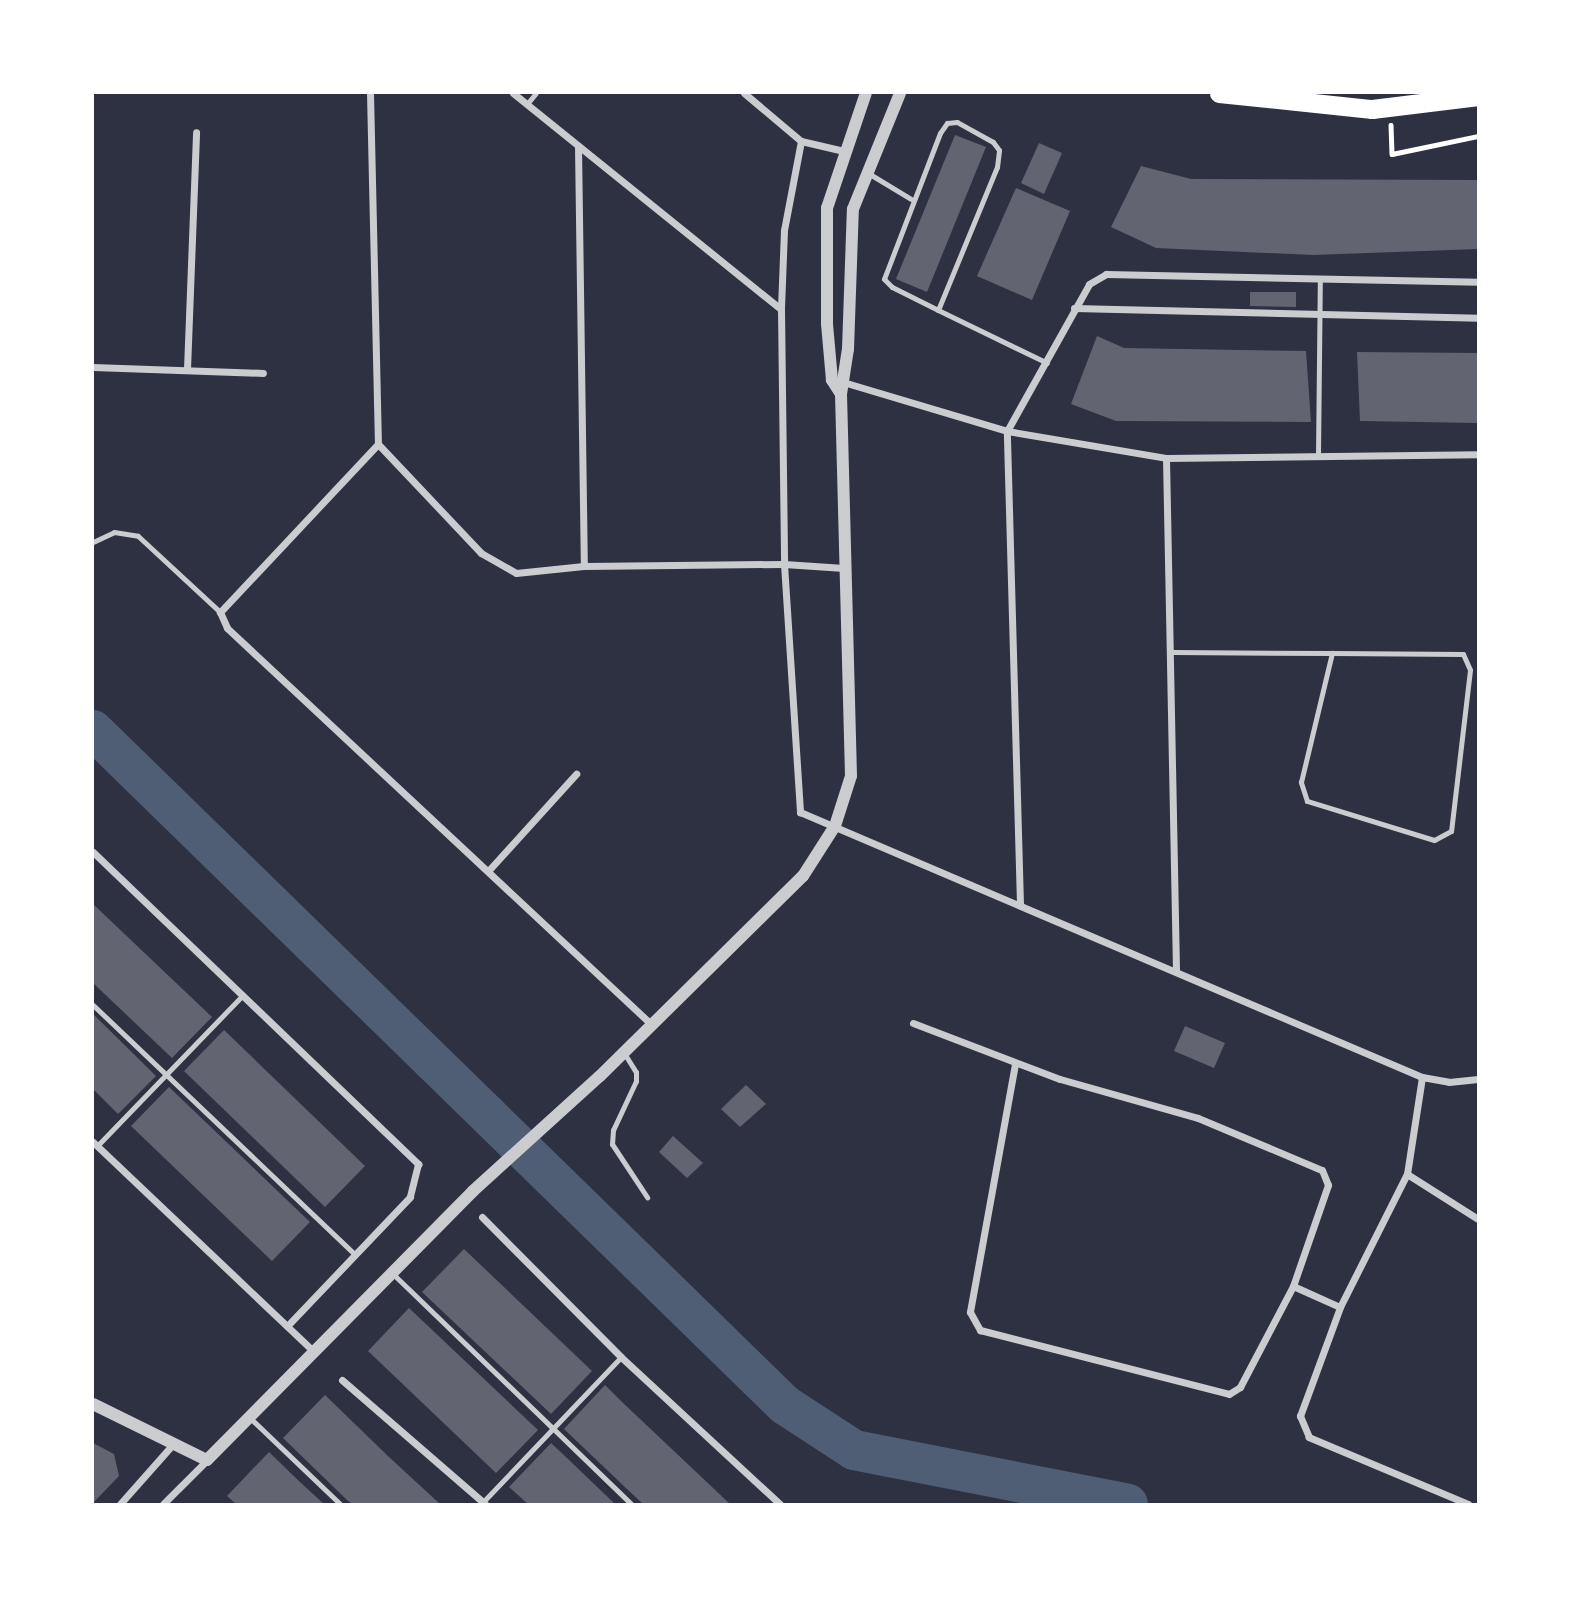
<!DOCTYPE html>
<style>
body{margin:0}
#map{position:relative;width:1571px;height:1597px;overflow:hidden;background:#2d3142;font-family:"Alegreya Sans",sans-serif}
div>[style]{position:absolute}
.river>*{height:40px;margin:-20px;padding:0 20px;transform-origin:20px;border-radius:20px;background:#4f5d75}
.building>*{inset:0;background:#626471}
.path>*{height:4.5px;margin:-2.25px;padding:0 2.25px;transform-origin:2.25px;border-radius:2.25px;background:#fff}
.service>*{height:5px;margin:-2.5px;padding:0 2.5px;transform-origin:2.5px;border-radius:2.5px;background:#caccd0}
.minor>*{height:7px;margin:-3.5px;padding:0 3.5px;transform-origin:3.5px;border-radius:3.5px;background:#caccd0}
.tertiary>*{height:12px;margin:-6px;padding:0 6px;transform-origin:6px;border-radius:6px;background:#caccd0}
.trunk>*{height:19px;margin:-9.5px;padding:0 9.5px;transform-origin:9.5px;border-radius:9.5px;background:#fff}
span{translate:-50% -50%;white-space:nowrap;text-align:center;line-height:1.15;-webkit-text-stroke:7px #fff;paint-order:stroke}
.frame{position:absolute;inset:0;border:94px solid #fff;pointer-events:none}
</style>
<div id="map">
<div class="river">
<div style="left:93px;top:730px;width:967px;rotate:44.29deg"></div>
<div style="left:785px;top:1405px;width:82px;rotate:33.1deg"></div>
<div style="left:854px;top:1450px;width:279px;rotate:11.1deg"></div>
</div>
<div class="building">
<div style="clip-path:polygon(955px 135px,986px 147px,927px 292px,896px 279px)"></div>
<div style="clip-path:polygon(1039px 143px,1062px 153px,1044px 194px,1021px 183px)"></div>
<div style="clip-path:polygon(1141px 166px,1191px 179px,1478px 180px,1478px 249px,1313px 255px,1156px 248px,1111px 227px)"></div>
<div style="clip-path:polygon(1016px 188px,1070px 211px,1032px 300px,977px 276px)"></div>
<div style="clip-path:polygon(1250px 292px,1296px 292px,1296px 307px,1250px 306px)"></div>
<div style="clip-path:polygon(1097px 336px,1124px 348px,1306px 351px,1311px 422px,1116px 421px,1071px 404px)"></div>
<div style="clip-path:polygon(1357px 352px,1478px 353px,1478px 423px,1360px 421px)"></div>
<div style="clip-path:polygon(93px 904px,212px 1017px,172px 1058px,93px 983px)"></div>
<div style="clip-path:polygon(93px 1014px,156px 1076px,118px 1114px,93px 1089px)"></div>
<div style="clip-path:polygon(1185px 1026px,1225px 1043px,1214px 1068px,1174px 1051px)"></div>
<div style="clip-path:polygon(224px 1030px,365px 1166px,325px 1207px,184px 1071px)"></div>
<div style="clip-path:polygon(746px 1085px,766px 1104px,740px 1127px,721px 1109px)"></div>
<div style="clip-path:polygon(169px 1087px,310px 1222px,272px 1261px,131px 1126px)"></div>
<div style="clip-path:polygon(673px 1136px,703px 1163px,687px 1178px,659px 1152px)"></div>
<div style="clip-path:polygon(464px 1249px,592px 1371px,551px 1414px,422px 1292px)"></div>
<div style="clip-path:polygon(409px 1308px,538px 1430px,496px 1473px,368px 1351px)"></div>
<div style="clip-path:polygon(605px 1385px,621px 1401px,730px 1504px,643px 1504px,628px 1490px,564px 1429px)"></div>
<div style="clip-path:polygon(325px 1395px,389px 1457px,440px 1504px,352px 1504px,347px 1500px,283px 1438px)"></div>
<div style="clip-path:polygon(93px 1443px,114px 1454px,119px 1476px,93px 1503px)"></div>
<div style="clip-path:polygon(551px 1443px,567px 1458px,615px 1504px,528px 1504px,509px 1487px)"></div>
<div style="clip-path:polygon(269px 1452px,301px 1483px,324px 1504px,236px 1504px,227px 1496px)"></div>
</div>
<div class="path">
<div style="left:1391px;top:125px;width:29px;rotate:88deg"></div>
<div style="left:1392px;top:154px;width:88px;rotate:-11.8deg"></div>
</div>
<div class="service">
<div style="left:527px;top:104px;width:14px;rotate:-51deg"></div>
<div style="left:868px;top:173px;width:50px;rotate:31.2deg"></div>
<div style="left:938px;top:310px;width:155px;rotate:-67.6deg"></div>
<div style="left:997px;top:167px;width:17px;rotate:-83deg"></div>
<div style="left:999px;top:150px;width:10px;rotate:-127deg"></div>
<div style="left:993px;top:142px;width:41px;rotate:-150.9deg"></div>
<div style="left:957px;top:122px;width:10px;rotate:174deg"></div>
<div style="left:947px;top:123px;width:12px;rotate:125deg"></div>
<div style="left:940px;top:133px;width:156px;rotate:111deg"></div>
<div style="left:884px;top:279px;width:11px;rotate:45deg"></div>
<div style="left:892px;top:287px;width:51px;rotate:26.6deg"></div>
<div style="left:938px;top:310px;width:121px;rotate:25.9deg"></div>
<div style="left:1318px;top:456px;width:178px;rotate:-89.4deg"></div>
<div style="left:93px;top:542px;width:23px;rotate:-25deg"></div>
<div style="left:114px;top:532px;width:24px;rotate:9deg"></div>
<div style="left:138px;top:536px;width:112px;rotate:42.8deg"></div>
<div style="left:1172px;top:652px;width:160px;rotate:0.4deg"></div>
<div style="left:1332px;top:653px;width:131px;rotate:0.4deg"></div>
<div style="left:1463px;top:654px;width:17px;rotate:66deg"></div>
<div style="left:1470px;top:670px;width:162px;rotate:96.7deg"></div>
<div style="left:1451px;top:831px;width:19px;rotate:152deg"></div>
<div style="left:1434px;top:840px;width:133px;rotate:-162.9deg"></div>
<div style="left:1307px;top:801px;width:20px;rotate:-108deg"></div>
<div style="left:1301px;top:782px;width:133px;rotate:-76.5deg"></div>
<div style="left:93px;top:1005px;width:359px;rotate:43.6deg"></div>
<div style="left:624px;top:1053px;width:22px;rotate:58deg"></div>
<div style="left:636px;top:1072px;width:9px;rotate:90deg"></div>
<div style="left:636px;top:1081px;width:54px;rotate:115.1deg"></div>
<div style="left:613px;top:1130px;width:14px;rotate:94deg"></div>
<div style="left:612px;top:1144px;width:64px;rotate:56.6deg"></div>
<div style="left:97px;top:1146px;width:210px;rotate:-46deg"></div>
<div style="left:392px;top:1273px;width:332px;rotate:44deg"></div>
<div style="left:249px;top:1417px;width:126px;rotate:43.7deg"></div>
<div style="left:481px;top:1504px;width:203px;rotate:-46.4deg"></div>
</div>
<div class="minor">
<div style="left:370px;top:93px;width:351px;rotate:88.7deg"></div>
<div style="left:378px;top:444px;width:231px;rotate:133.2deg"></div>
<div style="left:220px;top:612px;width:17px;rotate:66deg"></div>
<div style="left:227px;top:628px;width:582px;rotate:43.05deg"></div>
<div style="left:513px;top:93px;width:344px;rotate:38.9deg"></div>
<div style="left:744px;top:93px;width:75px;rotate:40.1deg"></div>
<div style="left:801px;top:141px;width:44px;rotate:13.1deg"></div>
<div style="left:801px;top:141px;width:91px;rotate:100.8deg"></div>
<div style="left:784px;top:230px;width:79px;rotate:92.2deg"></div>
<div style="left:781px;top:309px;width:255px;rotate:89.3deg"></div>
<div style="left:784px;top:564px;width:249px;rotate:86.3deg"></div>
<div style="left:800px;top:812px;width:676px;rotate:23.08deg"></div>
<div style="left:1422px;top:1077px;width:27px;rotate:10deg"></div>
<div style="left:1449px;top:1082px;width:29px;rotate:-6deg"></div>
<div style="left:578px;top:146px;width:420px;rotate:89.2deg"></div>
<div style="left:1074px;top:308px;width:404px;rotate:1.4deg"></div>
<div style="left:93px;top:367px;width:170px;rotate:2deg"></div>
<div style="left:187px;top:369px;width:237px;rotate:-87.8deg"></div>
<div style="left:843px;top:382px;width:171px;rotate:16.6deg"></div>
<div style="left:1007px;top:431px;width:161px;rotate:9.6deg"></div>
<div style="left:1166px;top:458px;width:312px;rotate:-0.7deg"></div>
<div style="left:378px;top:444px;width:150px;rotate:46.6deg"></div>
<div style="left:481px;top:553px;width:40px;rotate:29.7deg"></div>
<div style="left:516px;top:573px;width:68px;rotate:-5.9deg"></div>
<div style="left:584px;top:566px;width:200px;rotate:-0.6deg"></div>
<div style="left:784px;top:564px;width:60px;rotate:3.8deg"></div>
<div style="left:1166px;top:458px;width:511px;rotate:88.88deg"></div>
<div style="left:93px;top:852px;width:451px;rotate:43.8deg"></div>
<div style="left:418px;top:1164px;width:34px;rotate:104deg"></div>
<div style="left:410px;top:1197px;width:178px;rotate:133.6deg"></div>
<div style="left:489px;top:870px;width:130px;rotate:-47.8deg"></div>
<div style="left:1020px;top:904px;width:473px;rotate:-91.6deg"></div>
<div style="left:1007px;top:431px;width:168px;rotate:-60.8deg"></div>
<div style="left:1089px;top:284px;width:20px;rotate:-30deg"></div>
<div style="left:1106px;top:274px;width:372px;rotate:1.2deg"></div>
<div style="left:913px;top:1023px;width:157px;rotate:20.9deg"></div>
<div style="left:1060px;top:1079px;width:143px;rotate:15.8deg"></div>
<div style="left:1198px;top:1118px;width:134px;rotate:22.8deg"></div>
<div style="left:1322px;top:1170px;width:16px;rotate:68deg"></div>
<div style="left:1328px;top:1185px;width:107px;rotate:109.1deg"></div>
<div style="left:1015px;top:1064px;width:252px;rotate:100.3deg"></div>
<div style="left:970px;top:1312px;width:21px;rotate:61deg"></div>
<div style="left:980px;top:1330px;width:257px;rotate:14.4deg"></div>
<div style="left:1229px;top:1394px;width:13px;rotate:-32deg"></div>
<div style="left:1240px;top:1387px;width:114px;rotate:-62.3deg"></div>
<div style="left:1293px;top:1286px;width:51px;rotate:24.1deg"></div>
<div style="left:93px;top:1142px;width:305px;rotate:43.5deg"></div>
<div style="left:1407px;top:1174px;width:98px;rotate:-81.2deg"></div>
<div style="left:482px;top:1217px;width:197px;rotate:45.2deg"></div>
<div style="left:621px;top:1357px;width:217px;rotate:42.8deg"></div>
<div style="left:342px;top:1380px;width:189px;rotate:40.9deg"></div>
<div style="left:120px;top:1504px;width:81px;rotate:-48.5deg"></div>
<div style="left:163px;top:1504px;width:62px;rotate:-45deg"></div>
<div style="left:1468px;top:1504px;width:173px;rotate:-157.2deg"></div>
<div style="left:1309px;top:1437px;width:23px;rotate:-113deg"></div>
<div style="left:1300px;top:1416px;width:116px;rotate:-69.8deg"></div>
<div style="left:1340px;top:1307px;width:149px;rotate:-63.3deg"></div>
<div style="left:1407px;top:1174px;width:84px;rotate:32.4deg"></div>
</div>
<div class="tertiary">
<div style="left:841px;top:394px;width:17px;rotate:-123deg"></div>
<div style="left:832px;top:380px;width:56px;rotate:-95.1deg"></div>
<div style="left:827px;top:324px;width:116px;rotate:-90deg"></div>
<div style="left:827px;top:208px;width:121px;rotate:-71.3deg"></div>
<div style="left:93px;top:1404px;width:127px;rotate:26.2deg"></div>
<div style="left:207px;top:1460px;width:378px;rotate:-45.3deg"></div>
<div style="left:473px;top:1191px;width:171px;rotate:-42.2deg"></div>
<div style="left:600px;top:1076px;width:285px;rotate:-44.6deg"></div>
<div style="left:803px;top:876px;width:59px;rotate:-57.4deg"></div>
<div style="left:835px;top:826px;width:52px;rotate:-72.3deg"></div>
<div style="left:851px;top:776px;width:382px;rotate:-91.5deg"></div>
<div style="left:841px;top:394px;width:46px;rotate:-81.2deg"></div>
<div style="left:848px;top:349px;width:140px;rotate:-88deg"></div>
<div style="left:853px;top:209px;width:125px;rotate:-67.9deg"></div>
</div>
<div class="trunk">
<div style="left:1219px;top:93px;width:154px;rotate:6deg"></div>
<div style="left:1372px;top:109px;width:107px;rotate:-7deg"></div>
</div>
<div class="frame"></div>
</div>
